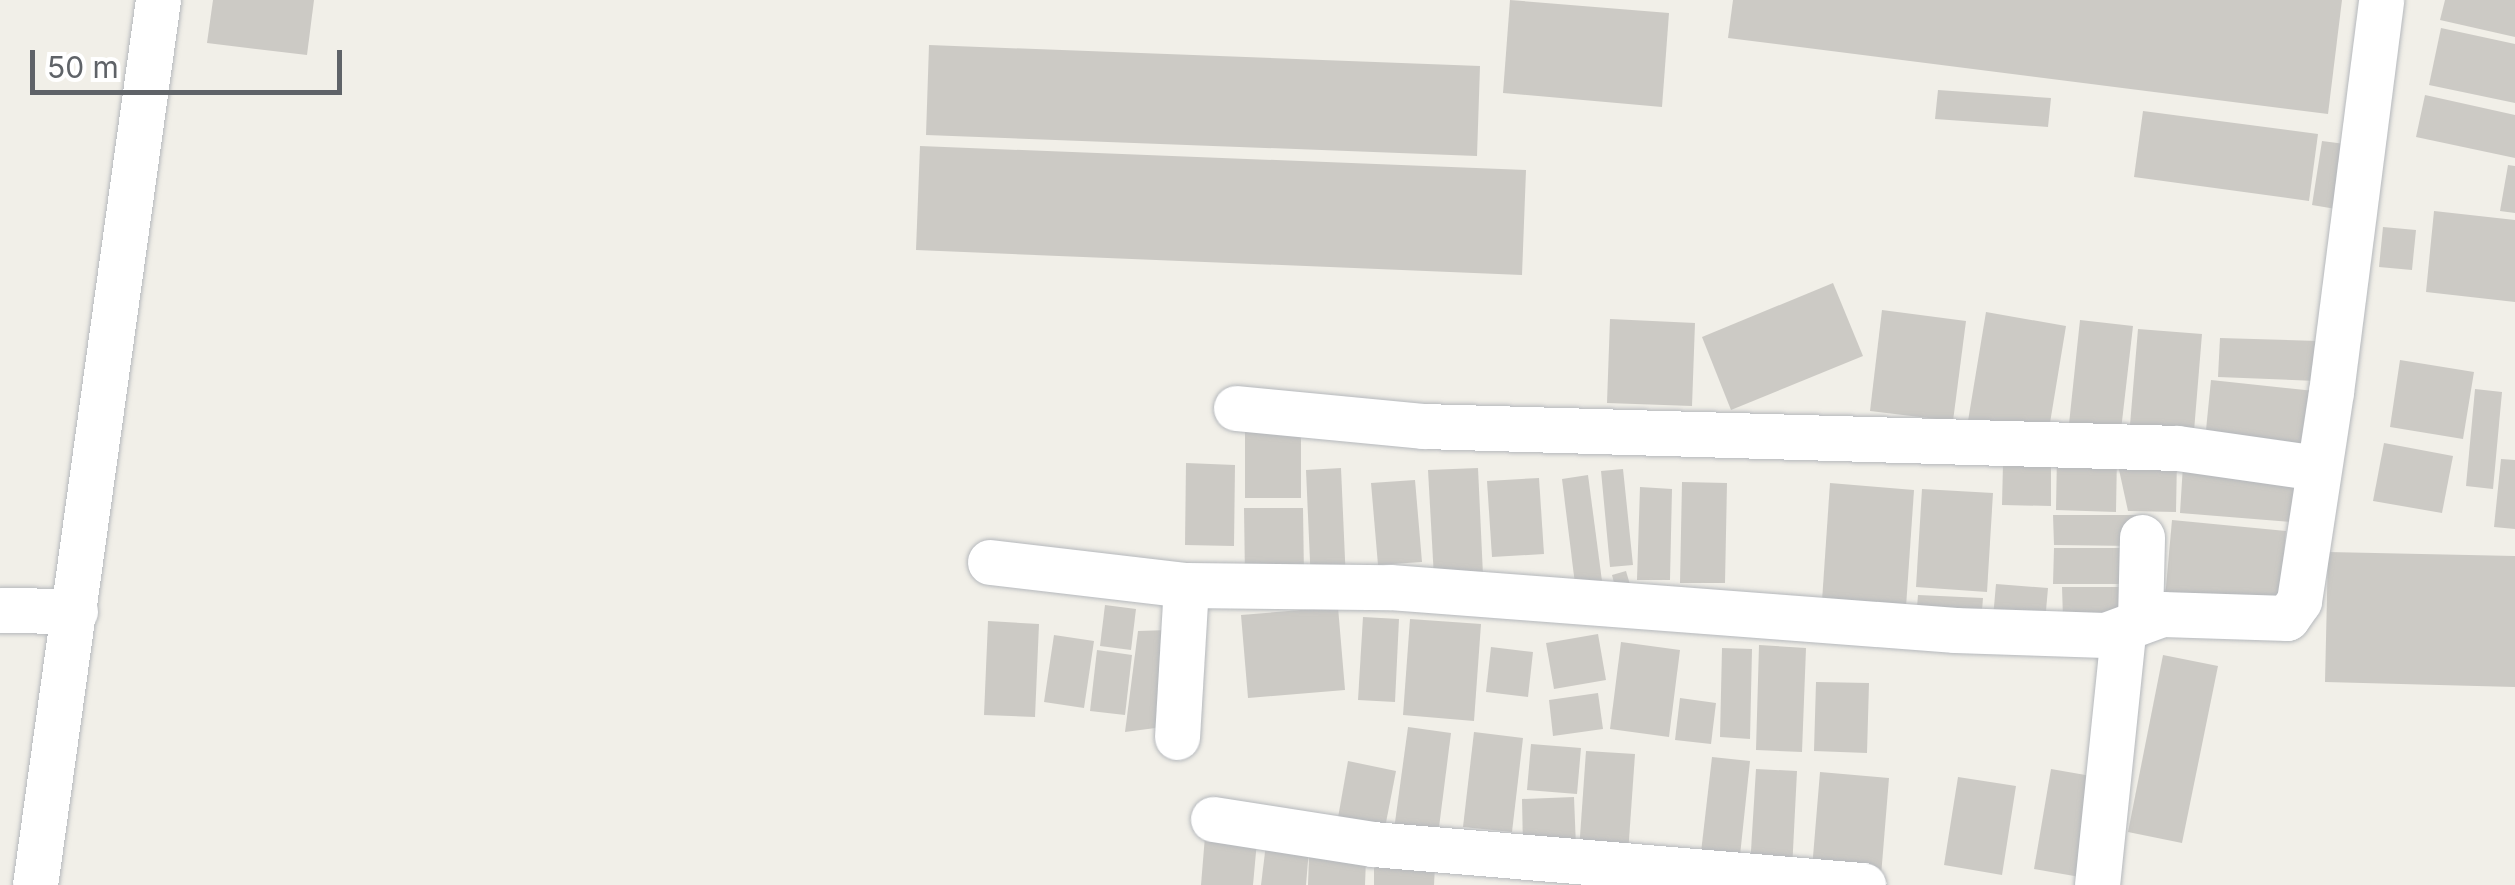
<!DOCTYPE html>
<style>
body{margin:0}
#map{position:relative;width:2515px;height:885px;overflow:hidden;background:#f1efe8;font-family:Inter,sans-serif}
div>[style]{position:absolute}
.building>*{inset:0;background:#cccac5}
.roads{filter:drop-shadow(0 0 2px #b5b8bc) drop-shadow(0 0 2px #b5b8bc)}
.minor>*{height:45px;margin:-22.5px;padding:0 22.5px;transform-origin:22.5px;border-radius:22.5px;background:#fff}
span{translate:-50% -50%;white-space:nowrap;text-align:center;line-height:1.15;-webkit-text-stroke:8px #fff;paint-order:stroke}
.scale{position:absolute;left:30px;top:50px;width:312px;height:45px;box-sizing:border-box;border:5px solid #5f6368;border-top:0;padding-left:12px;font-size:30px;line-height:35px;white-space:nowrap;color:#5f6368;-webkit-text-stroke:8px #fff;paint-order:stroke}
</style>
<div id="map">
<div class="building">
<div style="clip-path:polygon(213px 0,314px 0,307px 55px,207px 43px)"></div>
<div style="clip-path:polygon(1510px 0,1669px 13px,1662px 107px,1503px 93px)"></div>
<div style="clip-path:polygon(1733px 0,2342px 0,2328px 114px,1728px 38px)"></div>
<div style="clip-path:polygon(2445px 0,2515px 0,2515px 37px,2440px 20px)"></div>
<div style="clip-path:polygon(2441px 28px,2515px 44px,2515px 103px,2429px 85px)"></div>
<div style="clip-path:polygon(929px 45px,1480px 66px,1477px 156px,926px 135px)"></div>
<div style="clip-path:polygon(1938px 90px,2051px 98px,2048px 127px,1935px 119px)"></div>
<div style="clip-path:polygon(2425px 95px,2515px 115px,2515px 158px,2416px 137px)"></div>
<div style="clip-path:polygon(2143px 111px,2318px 134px,2309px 201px,2134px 177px)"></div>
<div style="clip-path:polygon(2322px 141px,2345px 144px,2336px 209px,2312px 205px)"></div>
<div style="clip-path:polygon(920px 146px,1526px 170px,1522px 275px,916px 250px)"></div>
<div style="clip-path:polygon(2508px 165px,2515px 166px,2515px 213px,2500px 211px)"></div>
<div style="clip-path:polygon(2434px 211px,2515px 220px,2515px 302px,2426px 292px)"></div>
<div style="clip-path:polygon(2383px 227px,2416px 230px,2412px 270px,2379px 267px)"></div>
<div style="clip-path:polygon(1833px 283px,1863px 356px,1731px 410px,1702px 337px)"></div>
<div style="clip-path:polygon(1882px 310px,1966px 321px,1953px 421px,1870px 411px)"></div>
<div style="clip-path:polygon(1986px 312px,2066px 326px,2048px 435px,1968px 421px)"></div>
<div style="clip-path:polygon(1610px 319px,1695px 323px,1692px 406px,1607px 403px)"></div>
<div style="clip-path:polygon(2080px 320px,2133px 326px,2121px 430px,2069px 424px)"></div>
<div style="clip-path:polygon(2138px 329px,2202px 334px,2194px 431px,2130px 425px)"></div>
<div style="clip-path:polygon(2220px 338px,2318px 341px,2317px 381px,2218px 377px)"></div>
<div style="clip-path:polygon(2400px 360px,2474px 372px,2463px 439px,2390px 427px)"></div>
<div style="clip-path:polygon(2211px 380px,2324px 392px,2318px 452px,2205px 440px)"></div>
<div style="clip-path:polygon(2475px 389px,2502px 392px,2493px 489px,2466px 486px)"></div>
<div style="clip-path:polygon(1245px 427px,1301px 427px,1301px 498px,1245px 498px)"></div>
<div style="clip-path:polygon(2384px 443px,2453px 456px,2442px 513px,2373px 501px)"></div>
<div style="clip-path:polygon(2057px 454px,2117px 454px,2116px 512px,2056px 510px)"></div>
<div style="clip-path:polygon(2177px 458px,2176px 512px,2128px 511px,2118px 465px)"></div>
<div style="clip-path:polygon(2501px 459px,2515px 460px,2515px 529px,2494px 527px)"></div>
<div style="clip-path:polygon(1186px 463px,1235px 465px,1234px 546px,1185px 545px)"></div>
<div style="clip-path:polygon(2003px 464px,2051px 465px,2051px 506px,2002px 505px)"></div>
<div style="clip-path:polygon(2183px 465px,2296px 474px,2292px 522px,2180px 513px)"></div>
<div style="clip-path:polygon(1341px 468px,1346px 582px,1311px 584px,1306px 470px)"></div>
<div style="clip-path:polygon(1478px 468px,1483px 575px,1434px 578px,1428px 470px)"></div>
<div style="clip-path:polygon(1623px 469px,1633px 565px,1610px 567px,1601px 471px)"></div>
<div style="clip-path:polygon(1588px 475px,1602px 581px,1575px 584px,1562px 479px)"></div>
<div style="clip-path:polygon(1539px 478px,1544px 554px,1492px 557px,1487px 481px)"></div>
<div style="clip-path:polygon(1415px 480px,1422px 562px,1378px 565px,1371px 483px)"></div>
<div style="clip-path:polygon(1682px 482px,1727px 483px,1725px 583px,1680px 583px)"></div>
<div style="clip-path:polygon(1830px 483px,1914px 490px,1906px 607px,1822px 601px)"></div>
<div style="clip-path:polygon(1640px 487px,1672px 489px,1670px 580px,1637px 580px)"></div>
<div style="clip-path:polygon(1922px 489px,1993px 493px,1987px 592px,1916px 587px)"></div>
<div style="clip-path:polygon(1244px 508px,1303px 508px,1304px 577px,1245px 578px)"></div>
<div style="clip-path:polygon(2053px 515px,2136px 515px,2136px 546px,2054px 545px)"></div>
<div style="clip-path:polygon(2172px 520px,2286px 531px,2279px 609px,2165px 598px)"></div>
<div style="clip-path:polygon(2054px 548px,2136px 548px,2136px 584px,2053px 584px)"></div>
<div style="clip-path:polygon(2328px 552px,2515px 556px,2515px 687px,2325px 682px)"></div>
<div style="clip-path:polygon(1626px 571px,1633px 595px,1618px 598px,1612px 575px)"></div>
<div style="clip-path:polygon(1996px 584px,2048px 588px,2045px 622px,1993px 618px)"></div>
<div style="clip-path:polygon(2062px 587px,2130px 587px,2130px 618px,2063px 618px)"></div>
<div style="clip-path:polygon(1918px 595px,1983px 598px,1981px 623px,1916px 619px)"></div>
<div style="clip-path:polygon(1105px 605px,1136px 609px,1131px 650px,1100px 646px)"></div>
<div style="clip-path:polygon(1338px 607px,1345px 690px,1248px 698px,1241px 615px)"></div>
<div style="clip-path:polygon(1363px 617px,1399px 619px,1395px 702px,1358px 700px)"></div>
<div style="clip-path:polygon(1410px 619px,1481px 624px,1474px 721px,1403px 715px)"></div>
<div style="clip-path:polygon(988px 621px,1039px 624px,1035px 717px,984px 715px)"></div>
<div style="clip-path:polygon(1169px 630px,1163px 727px,1125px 732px,1138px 631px)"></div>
<div style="clip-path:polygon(1598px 634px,1606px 680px,1554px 689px,1546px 643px)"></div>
<div style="clip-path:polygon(1054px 635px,1094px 641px,1084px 708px,1044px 702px)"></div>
<div style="clip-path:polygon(1621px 642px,1680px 650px,1669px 737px,1610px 729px)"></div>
<div style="clip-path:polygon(1759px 645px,1806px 648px,1802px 752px,1756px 750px)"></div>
<div style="clip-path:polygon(1491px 647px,1533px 652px,1528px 697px,1486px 692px)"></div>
<div style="clip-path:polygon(1722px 648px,1752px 649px,1750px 739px,1720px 737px)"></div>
<div style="clip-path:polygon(1097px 650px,1132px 655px,1125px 715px,1090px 711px)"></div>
<div style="clip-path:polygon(2163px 655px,2218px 666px,2182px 843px,2128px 832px)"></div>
<div style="clip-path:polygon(1816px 682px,1869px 683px,1867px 753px,1814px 751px)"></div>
<div style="clip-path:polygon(1598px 693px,1603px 729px,1553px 736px,1549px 700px)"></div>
<div style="clip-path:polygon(1680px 698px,1716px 703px,1711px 744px,1675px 740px)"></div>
<div style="clip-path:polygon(1408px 727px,1451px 733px,1437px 843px,1393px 837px)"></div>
<div style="clip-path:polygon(1474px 732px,1523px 738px,1512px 832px,1463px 827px)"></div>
<div style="clip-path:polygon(1531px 744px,1581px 748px,1577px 794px,1527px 790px)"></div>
<div style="clip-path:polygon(1586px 751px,1635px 754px,1628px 854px,1579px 851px)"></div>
<div style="clip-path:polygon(1712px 757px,1750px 761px,1739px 865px,1700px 861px)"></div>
<div style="clip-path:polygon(1348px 761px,1396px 771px,1383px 838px,1336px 829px)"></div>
<div style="clip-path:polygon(1756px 769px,1797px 771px,1792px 870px,1750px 867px)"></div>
<div style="clip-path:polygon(2051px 769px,2097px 777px,2080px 877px,2034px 869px)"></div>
<div style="clip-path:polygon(1820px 772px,1889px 778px,1881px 876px,1812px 869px)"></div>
<div style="clip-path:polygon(1958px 777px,2016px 786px,2002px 875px,1944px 865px)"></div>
<div style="clip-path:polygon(1574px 797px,1576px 847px,1523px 848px,1522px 799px)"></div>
<div style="clip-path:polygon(1205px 836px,1257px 841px,1253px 885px,1201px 885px)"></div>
<div style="clip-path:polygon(1266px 844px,1309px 849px,1306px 885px,1261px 885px)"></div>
<div style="clip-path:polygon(1309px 856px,1366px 859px,1365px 885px,1308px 885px)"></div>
<div style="clip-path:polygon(1374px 864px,1435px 866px,1434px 885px,1374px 885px)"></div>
</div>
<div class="roads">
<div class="minor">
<div style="left:1236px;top:408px;width:188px;rotate:5.5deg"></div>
<div style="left:1423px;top:426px;width:754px;rotate:1.67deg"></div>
<div style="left:2177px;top:448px;width:141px;rotate:8.1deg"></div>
<div style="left:990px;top:562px;width:197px;rotate:6.7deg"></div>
<div style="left:1186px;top:585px;width:204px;rotate:0.6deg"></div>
<div style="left:1390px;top:587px;width:567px;rotate:4.35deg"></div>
<div style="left:1955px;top:630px;width:150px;rotate:1.9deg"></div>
<div style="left:2105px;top:635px;width:61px;rotate:-20.2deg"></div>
<div style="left:2162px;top:614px;width:125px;rotate:1.8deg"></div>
<div style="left:2287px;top:618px;width:21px;rotate:-55deg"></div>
<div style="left:2299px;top:601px;width:211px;rotate:-81.3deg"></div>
<div style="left:2331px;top:392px;width:395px;rotate:-82.7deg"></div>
<div style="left:0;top:610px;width:75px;rotate:0.8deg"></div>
<div style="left:2140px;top:620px;width:83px;rotate:-88.6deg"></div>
<div style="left:1177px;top:737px;width:152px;rotate:-86.6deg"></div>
<div style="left:1213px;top:819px;width:162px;rotate:8.9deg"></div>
<div style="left:1373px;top:844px;width:492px;rotate:4.8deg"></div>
<div style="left:35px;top:885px;width:894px;rotate:-82.09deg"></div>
<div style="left:2097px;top:885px;width:254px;rotate:-84.1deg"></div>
</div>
</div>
<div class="scale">50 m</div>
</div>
